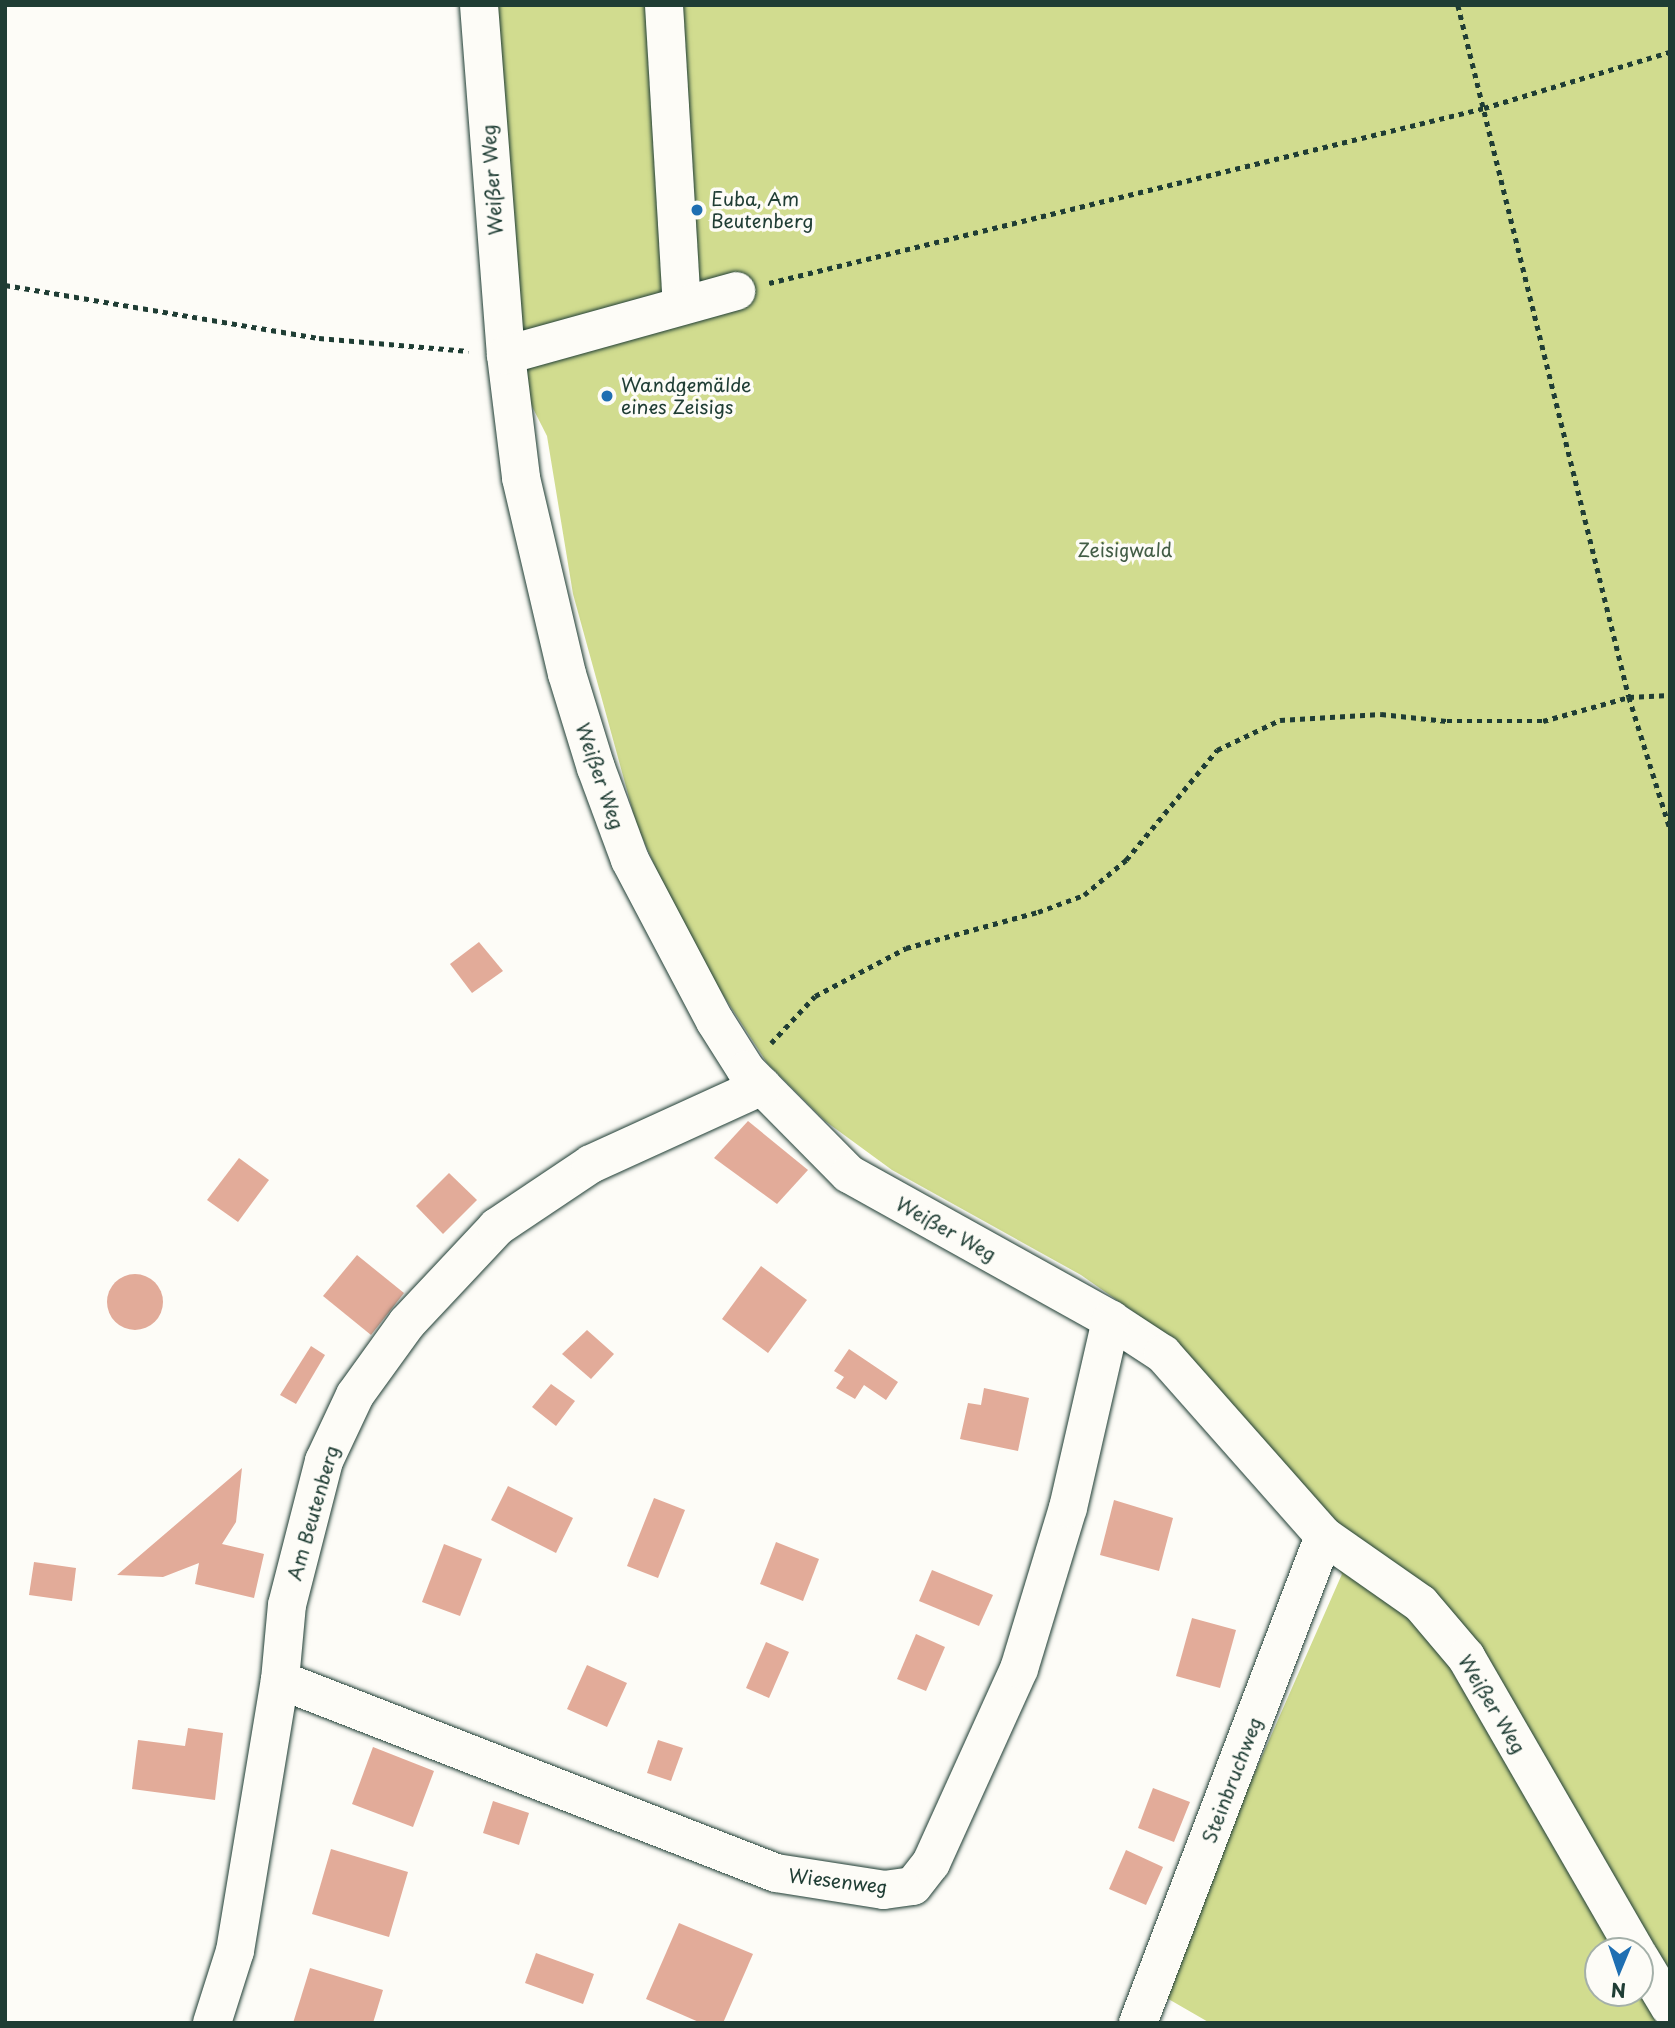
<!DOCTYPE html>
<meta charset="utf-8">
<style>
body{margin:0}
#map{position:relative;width:1675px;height:2028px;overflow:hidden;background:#fdfcf7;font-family:"Playpen Sans",sans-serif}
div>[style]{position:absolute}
.green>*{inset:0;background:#d1dc8f}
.building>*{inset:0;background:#e2ab99}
.round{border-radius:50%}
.path>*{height:4.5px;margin-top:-2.25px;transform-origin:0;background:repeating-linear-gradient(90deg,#1f3d34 0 5px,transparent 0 10px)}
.roads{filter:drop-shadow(0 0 2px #1f3d34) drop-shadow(0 0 2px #1f3d34)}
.street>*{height:38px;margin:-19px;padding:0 19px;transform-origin:19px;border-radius:19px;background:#fdfcf7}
.dots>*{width:19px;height:19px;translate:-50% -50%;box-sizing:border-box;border:4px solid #fdfcf7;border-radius:50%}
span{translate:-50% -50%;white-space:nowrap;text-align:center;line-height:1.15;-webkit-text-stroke:7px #fdfcf7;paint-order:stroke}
.street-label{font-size:19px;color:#1f3d34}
.poi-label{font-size:19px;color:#1f3d34}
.left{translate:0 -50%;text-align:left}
.park-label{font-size:19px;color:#435d46}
.frame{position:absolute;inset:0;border:7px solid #1f3d34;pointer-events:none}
.north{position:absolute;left:1584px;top:1937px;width:70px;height:70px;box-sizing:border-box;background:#fdfcf7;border:2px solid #a4b0a9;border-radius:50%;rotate:182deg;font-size:19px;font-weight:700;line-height:28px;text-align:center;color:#1f3d34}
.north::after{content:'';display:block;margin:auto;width:24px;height:32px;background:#1f6fb2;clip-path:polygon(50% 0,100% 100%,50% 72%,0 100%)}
</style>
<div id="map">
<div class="green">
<div style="clip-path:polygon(evenodd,479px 5px,1670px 5px,1670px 2023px,1210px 2023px,1158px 1993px,1342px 1574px,1171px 1338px,1081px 1275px,892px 1170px,825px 1121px,767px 1063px,714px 981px,667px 894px,636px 823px,573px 594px,547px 436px,506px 355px,479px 5px,1598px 1951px,1640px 1951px,1640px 1993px,1598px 1993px,1598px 1951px)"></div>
</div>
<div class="building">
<div style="clip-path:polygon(479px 942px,503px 971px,472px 993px,450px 964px)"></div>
<div style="clip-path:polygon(748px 1121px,808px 1170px,777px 1204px,714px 1158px)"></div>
<div style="clip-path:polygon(239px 1158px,269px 1180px,238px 1222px,207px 1200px)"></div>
<div style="clip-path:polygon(449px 1173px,477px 1200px,443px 1234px,416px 1206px)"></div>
<div style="clip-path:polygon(357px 1255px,404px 1293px,371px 1335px,323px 1296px)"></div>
<div style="clip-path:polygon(761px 1266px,807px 1300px,768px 1353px,722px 1319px)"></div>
<div class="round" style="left:107px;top:1274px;width:56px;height:56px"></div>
<div style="clip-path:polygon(587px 1330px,614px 1354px,591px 1379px,562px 1354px)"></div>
<div style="clip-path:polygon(311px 1346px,325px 1355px,296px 1404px,280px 1395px)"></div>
<div style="clip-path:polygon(849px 1349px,898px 1382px,886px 1400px,864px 1385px,855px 1399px,836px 1388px,844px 1377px,834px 1371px)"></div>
<div style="clip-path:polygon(551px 1384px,575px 1401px,556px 1426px,532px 1407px)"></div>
<div style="clip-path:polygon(984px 1388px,1029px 1398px,1018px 1451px,960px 1439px,968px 1403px,981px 1405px)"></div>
<div style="clip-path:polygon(242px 1468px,236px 1522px,222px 1544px,264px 1554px,254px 1598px,195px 1584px,199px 1563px,163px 1577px,117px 1575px)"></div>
<div style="clip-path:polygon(508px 1486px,573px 1518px,556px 1553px,491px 1520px)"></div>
<div style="clip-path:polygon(654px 1498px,685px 1510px,658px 1578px,627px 1566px)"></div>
<div style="clip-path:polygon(1114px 1500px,1173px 1518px,1159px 1571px,1100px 1555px)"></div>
<div style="clip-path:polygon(776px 1542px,819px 1559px,803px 1601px,760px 1584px)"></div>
<div style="clip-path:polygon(444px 1544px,482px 1559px,460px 1616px,422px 1602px)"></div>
<div style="clip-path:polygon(34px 1562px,76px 1568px,72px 1601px,29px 1595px)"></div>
<div style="clip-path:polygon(932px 1570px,993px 1595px,979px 1626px,919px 1601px)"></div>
<div style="clip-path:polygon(1192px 1618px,1236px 1630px,1220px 1688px,1176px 1676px)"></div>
<div style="clip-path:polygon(916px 1634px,945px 1647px,926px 1691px,897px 1679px)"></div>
<div style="clip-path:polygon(766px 1642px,789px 1652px,769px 1698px,746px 1688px)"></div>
<div style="clip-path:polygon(587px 1665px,627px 1683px,607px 1727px,567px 1709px)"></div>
<div style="clip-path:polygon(188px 1728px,223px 1733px,215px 1800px,132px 1789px,138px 1740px,185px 1746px)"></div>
<div style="clip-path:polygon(658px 1740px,683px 1748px,671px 1781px,647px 1773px)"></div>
<div style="clip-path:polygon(373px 1747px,434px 1771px,413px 1827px,352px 1804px)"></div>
<div style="clip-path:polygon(1153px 1788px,1190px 1802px,1174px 1842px,1138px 1828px)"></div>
<div style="clip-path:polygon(493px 1801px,529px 1813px,519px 1845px,483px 1833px)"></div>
<div style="clip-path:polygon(331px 1849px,408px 1872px,389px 1937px,312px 1914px)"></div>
<div style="clip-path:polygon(1126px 1850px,1163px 1867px,1146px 1905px,1109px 1889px)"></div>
<div style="clip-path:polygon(679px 1923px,753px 1954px,723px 2023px,701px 2023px,646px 1999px)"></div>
<div style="clip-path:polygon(536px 1953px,594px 1974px,583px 2004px,525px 1983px)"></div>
<div style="clip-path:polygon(310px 1968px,383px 1990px,373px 2023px,293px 2023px)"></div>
</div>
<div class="path">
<div style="left:1458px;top:5px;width:713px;rotate:76.12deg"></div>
<div style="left:1629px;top:697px;width:138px;rotate:72.7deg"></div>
<div style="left:769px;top:283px;width:736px;rotate:-13.75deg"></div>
<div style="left:1484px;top:108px;width:194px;rotate:-16.8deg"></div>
<div style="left:5px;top:285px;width:318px;rotate:9.6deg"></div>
<div style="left:319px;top:338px;width:150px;rotate:5deg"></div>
<div style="left:771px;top:1043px;width:64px;rotate:-46.9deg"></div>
<div style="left:815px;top:996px;width:103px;rotate:-27.8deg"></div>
<div style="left:906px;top:948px;width:137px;rotate:-15.3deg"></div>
<div style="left:1038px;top:912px;width:49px;rotate:-20.3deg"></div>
<div style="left:1084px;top:895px;width:55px;rotate:-39.8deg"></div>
<div style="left:1126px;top:860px;width:143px;rotate:-50.4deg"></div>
<div style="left:1217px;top:750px;width:70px;rotate:-25.5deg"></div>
<div style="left:1280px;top:720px;width:101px;rotate:-3.4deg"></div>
<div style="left:1381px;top:714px;width:66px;rotate:6.1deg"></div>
<div style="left:1447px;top:721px;width:96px"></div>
<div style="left:1543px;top:721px;width:89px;rotate:-15.6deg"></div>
<div style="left:1629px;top:697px;width:41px;rotate:-2.8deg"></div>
</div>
<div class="roads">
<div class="street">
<div style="left:479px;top:5px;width:351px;rotate:85.6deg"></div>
<div style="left:506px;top:355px;width:124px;rotate:83deg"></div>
<div style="left:521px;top:478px;width:201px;rotate:76.8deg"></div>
<div style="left:567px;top:674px;width:98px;rotate:72.9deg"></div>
<div style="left:596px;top:768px;width:98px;rotate:69.7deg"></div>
<div style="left:630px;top:860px;width:182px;rotate:62.2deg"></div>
<div style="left:715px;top:1021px;width:58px;rotate:57.7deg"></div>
<div style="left:746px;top:1070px;width:146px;rotate:45.3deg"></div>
<div style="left:849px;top:1174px;width:300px;rotate:29.1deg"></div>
<div style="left:1111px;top:1320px;width:62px;rotate:33.2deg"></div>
<div style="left:1163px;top:1354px;width:243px;rotate:48.5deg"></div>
<div style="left:1324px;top:1536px;width:118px;rotate:35deg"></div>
<div style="left:1421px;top:1604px;width:70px;rotate:49.7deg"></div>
<div style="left:1466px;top:1657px;width:340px;rotate:60deg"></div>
<div style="left:664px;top:5px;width:301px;rotate:86.6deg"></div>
<div style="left:506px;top:355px;width:239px;rotate:-15.5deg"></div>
<div style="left:280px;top:1680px;width:532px;rotate:21.26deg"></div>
<div style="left:776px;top:1873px;width:109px;rotate:8.9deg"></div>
<div style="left:884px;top:1890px;width:29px;rotate:-8deg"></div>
<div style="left:913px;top:1886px;width:29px;rotate:-52deg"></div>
<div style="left:931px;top:1863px;width:213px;rotate:-65.6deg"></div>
<div style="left:1019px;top:1669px;width:168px;rotate:-73.1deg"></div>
<div style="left:1068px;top:1508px;width:193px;rotate:-77.1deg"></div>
<div style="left:1640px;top:1958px;width:58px;rotate:59deg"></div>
<div style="left:212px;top:2023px;width:76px;rotate:-72.3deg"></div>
<div style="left:235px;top:1951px;width:275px;rotate:-80.6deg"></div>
<div style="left:280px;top:1680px;width:75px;rotate:-84.7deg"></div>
<div style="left:287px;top:1605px;width:149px;rotate:-75.6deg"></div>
<div style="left:324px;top:1461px;width:73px;rotate:-64.8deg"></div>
<div style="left:355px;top:1395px;width:89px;rotate:-54.2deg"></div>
<div style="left:407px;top:1323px;width:132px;rotate:-46.8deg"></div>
<div style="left:497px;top:1227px;width:113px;rotate:-33.8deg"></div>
<div style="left:591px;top:1164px;width:188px;rotate:-24.5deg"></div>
<div style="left:1138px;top:2023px;width:521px;rotate:-69.1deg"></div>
</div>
</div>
<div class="dots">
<div style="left:697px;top:210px;background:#1f6fb2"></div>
<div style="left:607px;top:396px;background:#1f6fb2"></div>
</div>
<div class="street-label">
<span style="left:492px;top:180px;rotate:-94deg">Weißer Weg</span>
<span style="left:600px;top:776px;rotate:71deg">Weißer Weg</span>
<span style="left:946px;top:1229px;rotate:29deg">Weißer Weg</span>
<span style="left:313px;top:1513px;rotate:-74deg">Am Beutenberg</span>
<span style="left:1492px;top:1704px;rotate:59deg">Weißer Weg</span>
<span style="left:1232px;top:1780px;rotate:-69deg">Steinbruchweg</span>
<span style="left:838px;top:1881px;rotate:7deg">Wiesenweg</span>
</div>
<div class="poi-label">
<span class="left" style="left:711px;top:210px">Euba, Am<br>Beutenberg</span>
<span class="left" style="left:621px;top:396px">Wandgemälde<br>eines Zeisigs</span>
</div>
<div class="park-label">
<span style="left:1125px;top:550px">Zeisigwald</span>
</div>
<div class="frame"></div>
<div class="north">N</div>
</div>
